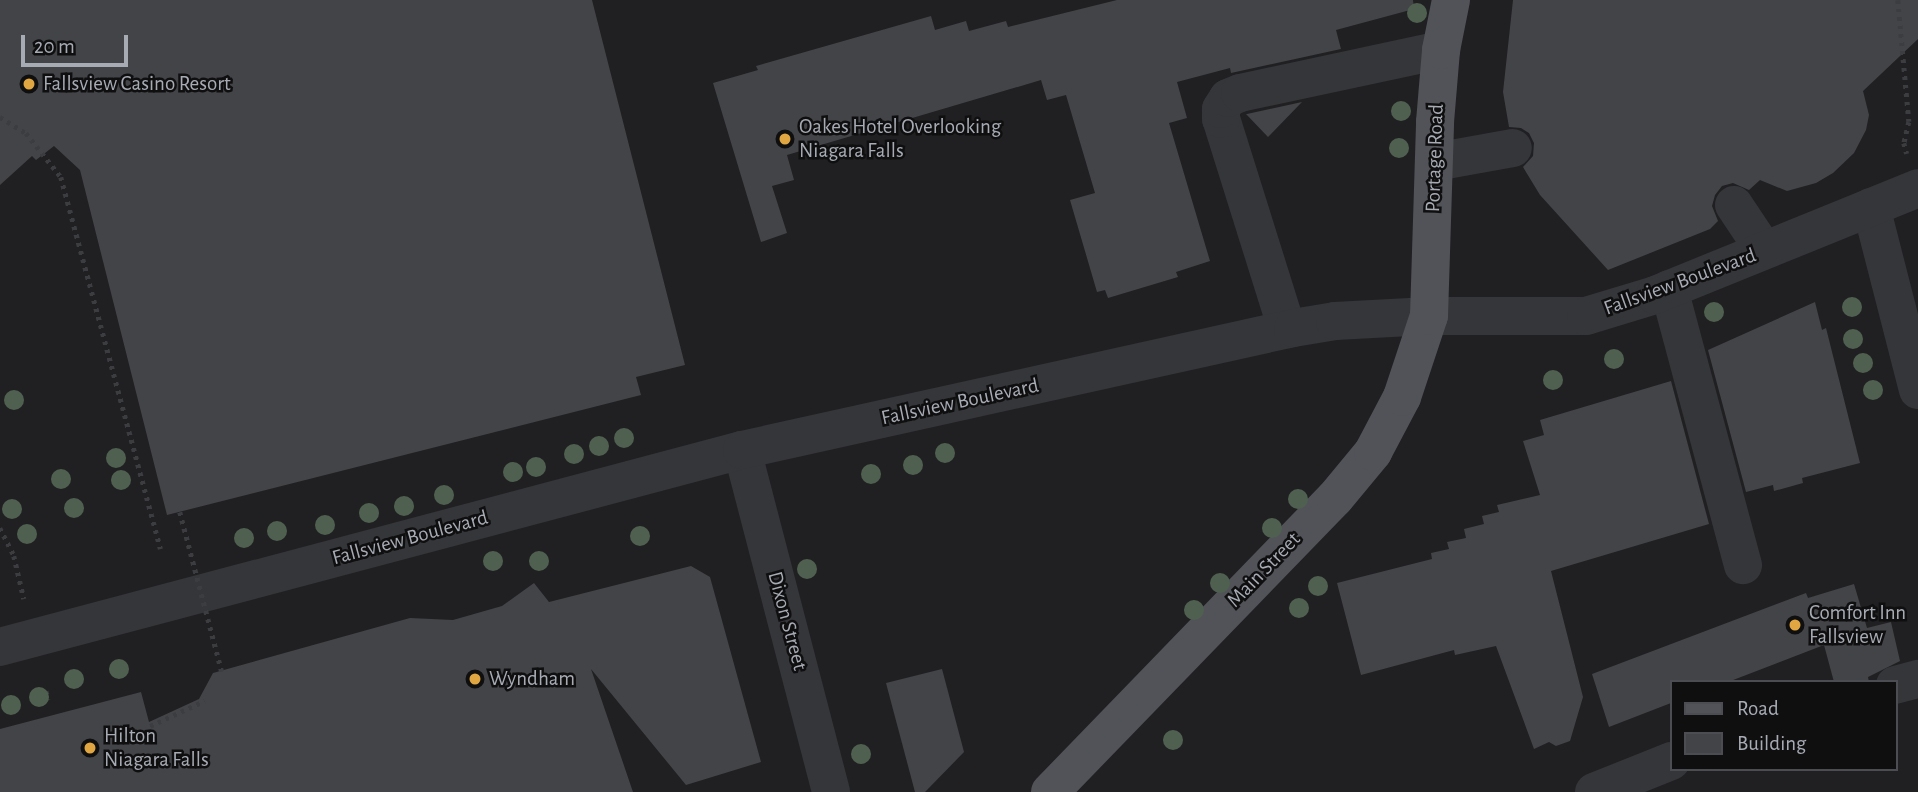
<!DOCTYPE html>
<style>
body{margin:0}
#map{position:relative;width:1918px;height:792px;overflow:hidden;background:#141415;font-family:"Alegreya Sans",sans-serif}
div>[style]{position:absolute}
.built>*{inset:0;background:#202022}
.building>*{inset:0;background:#434448}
.path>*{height:4.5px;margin-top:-2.25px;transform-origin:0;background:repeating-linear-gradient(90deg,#3b3d41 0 3.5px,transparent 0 8.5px)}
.minor>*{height:38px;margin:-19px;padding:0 19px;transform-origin:19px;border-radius:19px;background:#35363a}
.major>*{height:38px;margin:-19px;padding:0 19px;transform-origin:19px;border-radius:19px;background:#515359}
.path-bridge>*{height:4.5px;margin-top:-2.25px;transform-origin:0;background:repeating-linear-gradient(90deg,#3b3d41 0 3.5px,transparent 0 8.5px)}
.trees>*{width:20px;height:20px;margin:-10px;border-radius:50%;background:#4f6050}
.dots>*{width:19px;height:19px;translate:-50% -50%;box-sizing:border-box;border:4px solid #0f0f10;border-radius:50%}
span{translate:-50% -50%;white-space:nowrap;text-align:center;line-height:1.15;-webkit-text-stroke:5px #0f0f10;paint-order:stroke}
.poi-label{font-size:21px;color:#a7abb4}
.left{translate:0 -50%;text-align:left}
.street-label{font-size:21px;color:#a7abb4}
.legend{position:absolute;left:1670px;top:680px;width:228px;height:91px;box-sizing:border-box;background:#0f0f10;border:2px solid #4c4d52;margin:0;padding:9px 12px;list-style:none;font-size:21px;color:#a7abb4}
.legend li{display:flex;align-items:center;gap:14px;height:35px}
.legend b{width:35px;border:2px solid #4c4d52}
.scale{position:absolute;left:21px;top:35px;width:107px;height:32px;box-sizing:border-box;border:4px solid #a7abb4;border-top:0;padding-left:9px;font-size:21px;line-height:24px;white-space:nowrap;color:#a7abb4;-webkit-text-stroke:5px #0f0f10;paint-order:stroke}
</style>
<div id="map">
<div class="built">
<div style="clip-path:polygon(evenodd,0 0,1918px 0,1918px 792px,0 792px,0 0,1671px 682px,1895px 682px,1895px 769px,1671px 769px,1671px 682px)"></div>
</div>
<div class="building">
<div style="clip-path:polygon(0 0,592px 0,685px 365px,636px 377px,641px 395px,167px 515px,80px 170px,54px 146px,36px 160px,32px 156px,0 185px)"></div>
<div style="clip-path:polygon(1117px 0,1413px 0,1414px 9px,1336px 30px,1341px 49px,1231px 73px,1230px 68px,1177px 82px,1187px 118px,1169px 123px,1210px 261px,1176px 272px,1178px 277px,1108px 298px,1105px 290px,1097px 292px,1070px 200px,1095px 193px,1066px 95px,1047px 100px,1041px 80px,787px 155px,794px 180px,772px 186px,787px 233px,761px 242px,713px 83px,758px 70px,756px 66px,931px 16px,935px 30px,966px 21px,969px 31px,1006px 21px,1008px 27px)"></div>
<div style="clip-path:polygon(1513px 0,1918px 0,1918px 39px,1863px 91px,1869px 115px,1866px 130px,1854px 153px,1833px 173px,1816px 183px,1787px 191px,1760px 180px,1749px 190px,1733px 183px,1722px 186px,1715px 195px,1712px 206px,1718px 221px,1710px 229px,1608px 270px,1540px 195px,1523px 167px,1533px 156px,1534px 143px,1529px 133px,1521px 128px,1509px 127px,1503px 92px)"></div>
<div style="clip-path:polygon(1302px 102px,1268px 137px,1246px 114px,1247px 114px)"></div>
<div style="clip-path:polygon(1815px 302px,1822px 330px,1826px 328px,1860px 463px,1802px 478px,1803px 483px,1774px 491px,1773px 485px,1746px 492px,1708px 350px)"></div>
<div style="clip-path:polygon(1671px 381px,1709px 524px,1551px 571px,1583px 697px,1570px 741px,1556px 746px,1549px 742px,1534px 749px,1496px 646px,1455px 655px,1454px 650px,1361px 675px,1337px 583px,1432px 559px,1431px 553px,1449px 549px,1447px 542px,1466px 538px,1464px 529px,1484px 524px,1482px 516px,1499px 512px,1497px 505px,1540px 495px,1523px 441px,1544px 435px,1540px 420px)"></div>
<div style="clip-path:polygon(691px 566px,710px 577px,761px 762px,686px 785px,591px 669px,633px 792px,0 792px,0 729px,141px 692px,149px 722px,199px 699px,213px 673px,410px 618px,453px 620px,502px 606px,534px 583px,549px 602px)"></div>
<div style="clip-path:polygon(1854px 584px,1867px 628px,1891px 622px,1900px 661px,1868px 677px,1869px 682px,1834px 682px,1824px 645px,1728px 682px,1671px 682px,1671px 703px,1609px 727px,1592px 674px,1806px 593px,1808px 598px)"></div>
<div style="clip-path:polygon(942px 669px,964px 752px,925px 792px,915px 792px,886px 683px)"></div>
</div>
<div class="path">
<div style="left:1898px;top:0;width:122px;rotate:84.8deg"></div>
<div style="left:1909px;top:122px;width:22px;rotate:103deg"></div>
<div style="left:1904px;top:143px;width:11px;rotate:75deg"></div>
<div style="left:0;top:117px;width:31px;rotate:32deg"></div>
<div style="left:26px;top:133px;width:56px;rotate:51.5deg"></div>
<div style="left:61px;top:177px;width:385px;rotate:75deg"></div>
<div style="left:0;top:528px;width:31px;rotate:63deg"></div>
<div style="left:14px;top:556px;width:44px;rotate:76.9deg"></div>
<div style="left:46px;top:691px;width:9px;rotate:72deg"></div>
<div style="left:150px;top:726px;width:60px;rotate:-24.8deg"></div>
</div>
<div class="minor">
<div style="left:1435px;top:162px;width:79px;rotate:-10.2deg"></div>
<div style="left:1734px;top:205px;width:54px;rotate:56.3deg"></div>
<div style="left:1871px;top:207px;width:189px;rotate:75.6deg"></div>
<div style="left:1669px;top:289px;width:286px;rotate:75deg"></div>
<div style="left:1287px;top:329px;width:220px;rotate:-107.4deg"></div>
<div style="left:1221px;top:119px;width:10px;rotate:-90deg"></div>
<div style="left:1221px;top:109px;width:13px;rotate:-58deg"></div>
<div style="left:1228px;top:98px;width:13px;rotate:-23deg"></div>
<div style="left:1240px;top:93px;width:206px;rotate:-12.1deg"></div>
<div style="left:742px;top:450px;width:353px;rotate:75.4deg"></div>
<div style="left:0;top:647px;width:768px;rotate:-14.87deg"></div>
<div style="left:742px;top:450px;width:564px;rotate:-12.48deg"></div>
<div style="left:1293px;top:328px;width:43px;rotate:-9.5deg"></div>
<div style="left:1335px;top:321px;width:94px;rotate:-3deg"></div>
<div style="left:1429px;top:316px;width:157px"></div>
<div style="left:1586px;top:316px;width:72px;rotate:-16.9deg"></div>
<div style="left:1655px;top:295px;width:284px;rotate:-22.1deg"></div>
<div style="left:1895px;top:685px;width:24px;rotate:-15deg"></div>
<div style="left:1594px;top:792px;width:83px;rotate:-21.9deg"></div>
</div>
<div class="major">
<div style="left:1050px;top:792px;width:409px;rotate:-45.9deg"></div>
<div style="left:1335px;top:498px;width:60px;rotate:-50.4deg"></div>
<div style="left:1373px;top:452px;width:62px;rotate:-62.2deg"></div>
<div style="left:1402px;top:397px;width:85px;rotate:-71.6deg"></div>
<div style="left:1429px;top:316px;width:194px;rotate:-88.2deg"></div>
<div style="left:1435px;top:122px;width:72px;rotate:-85.2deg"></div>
<div style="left:1441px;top:50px;width:51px;rotate:-78.7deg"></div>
</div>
<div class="path-bridge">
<div style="left:180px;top:512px;width:165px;rotate:75.3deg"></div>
</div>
<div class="trees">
<div style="left:1417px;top:13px"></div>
<div style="left:1401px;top:111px"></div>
<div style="left:1399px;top:148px"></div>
<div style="left:1852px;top:307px"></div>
<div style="left:1714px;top:312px"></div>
<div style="left:1853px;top:339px"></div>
<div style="left:1614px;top:359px"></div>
<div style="left:1863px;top:363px"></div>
<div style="left:1553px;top:380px"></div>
<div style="left:1873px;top:390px"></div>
<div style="left:14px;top:400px"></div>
<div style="left:624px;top:438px"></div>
<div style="left:599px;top:446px"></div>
<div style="left:945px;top:453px"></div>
<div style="left:574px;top:454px"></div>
<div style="left:116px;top:458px"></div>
<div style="left:913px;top:465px"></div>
<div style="left:536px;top:467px"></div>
<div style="left:513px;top:472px"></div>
<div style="left:871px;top:474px"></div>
<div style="left:61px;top:479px"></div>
<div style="left:121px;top:480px"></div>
<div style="left:444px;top:495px"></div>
<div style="left:1298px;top:499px"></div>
<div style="left:404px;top:506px"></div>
<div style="left:74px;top:508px"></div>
<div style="left:12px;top:509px"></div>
<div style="left:369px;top:513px"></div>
<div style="left:325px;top:525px"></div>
<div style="left:1272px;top:528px"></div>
<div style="left:277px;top:531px"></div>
<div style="left:27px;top:534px"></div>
<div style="left:640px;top:536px"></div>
<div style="left:244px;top:538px"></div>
<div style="left:493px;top:561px"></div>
<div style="left:539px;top:561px"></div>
<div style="left:807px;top:569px"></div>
<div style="left:1220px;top:583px"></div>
<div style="left:1318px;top:586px"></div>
<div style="left:1299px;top:608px"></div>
<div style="left:1194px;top:610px"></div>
<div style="left:119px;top:669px"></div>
<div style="left:74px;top:679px"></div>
<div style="left:39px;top:697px"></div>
<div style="left:11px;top:705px"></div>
<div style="left:1173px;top:740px"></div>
<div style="left:861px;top:754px"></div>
</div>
<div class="dots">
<div style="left:29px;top:84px;background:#e0a641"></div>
<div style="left:785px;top:139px;background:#e0a641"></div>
<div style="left:1795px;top:625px;background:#e0a641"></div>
<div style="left:475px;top:679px;background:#e0a641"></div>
<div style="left:90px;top:748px;background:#e0a641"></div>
</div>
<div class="poi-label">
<span class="left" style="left:43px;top:84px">Fallsview Casino Resort</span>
<span class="left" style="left:799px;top:139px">Oakes Hotel Overlooking<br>Niagara Falls</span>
<span class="left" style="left:1809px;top:625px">Comfort Inn<br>Fallsview</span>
<span class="left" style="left:489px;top:679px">Wyndham</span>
<span class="left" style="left:104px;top:748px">Hilton<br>Niagara Falls</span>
</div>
<div class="street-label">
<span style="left:1435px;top:158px;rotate:-88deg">Portage Road</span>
<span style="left:1680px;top:282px;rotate:-20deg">Fallsview Boulevard</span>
<span style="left:960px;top:402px;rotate:-12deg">Fallsview Boulevard</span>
<span style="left:410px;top:538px;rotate:-15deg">Fallsview Boulevard</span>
<span style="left:1264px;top:570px;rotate:-46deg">Main Street</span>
<span style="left:787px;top:621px;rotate:75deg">Dixon Street</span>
</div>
<ul class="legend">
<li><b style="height:9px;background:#515359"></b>Road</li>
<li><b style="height:19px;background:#434448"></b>Building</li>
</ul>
<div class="scale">20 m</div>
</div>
